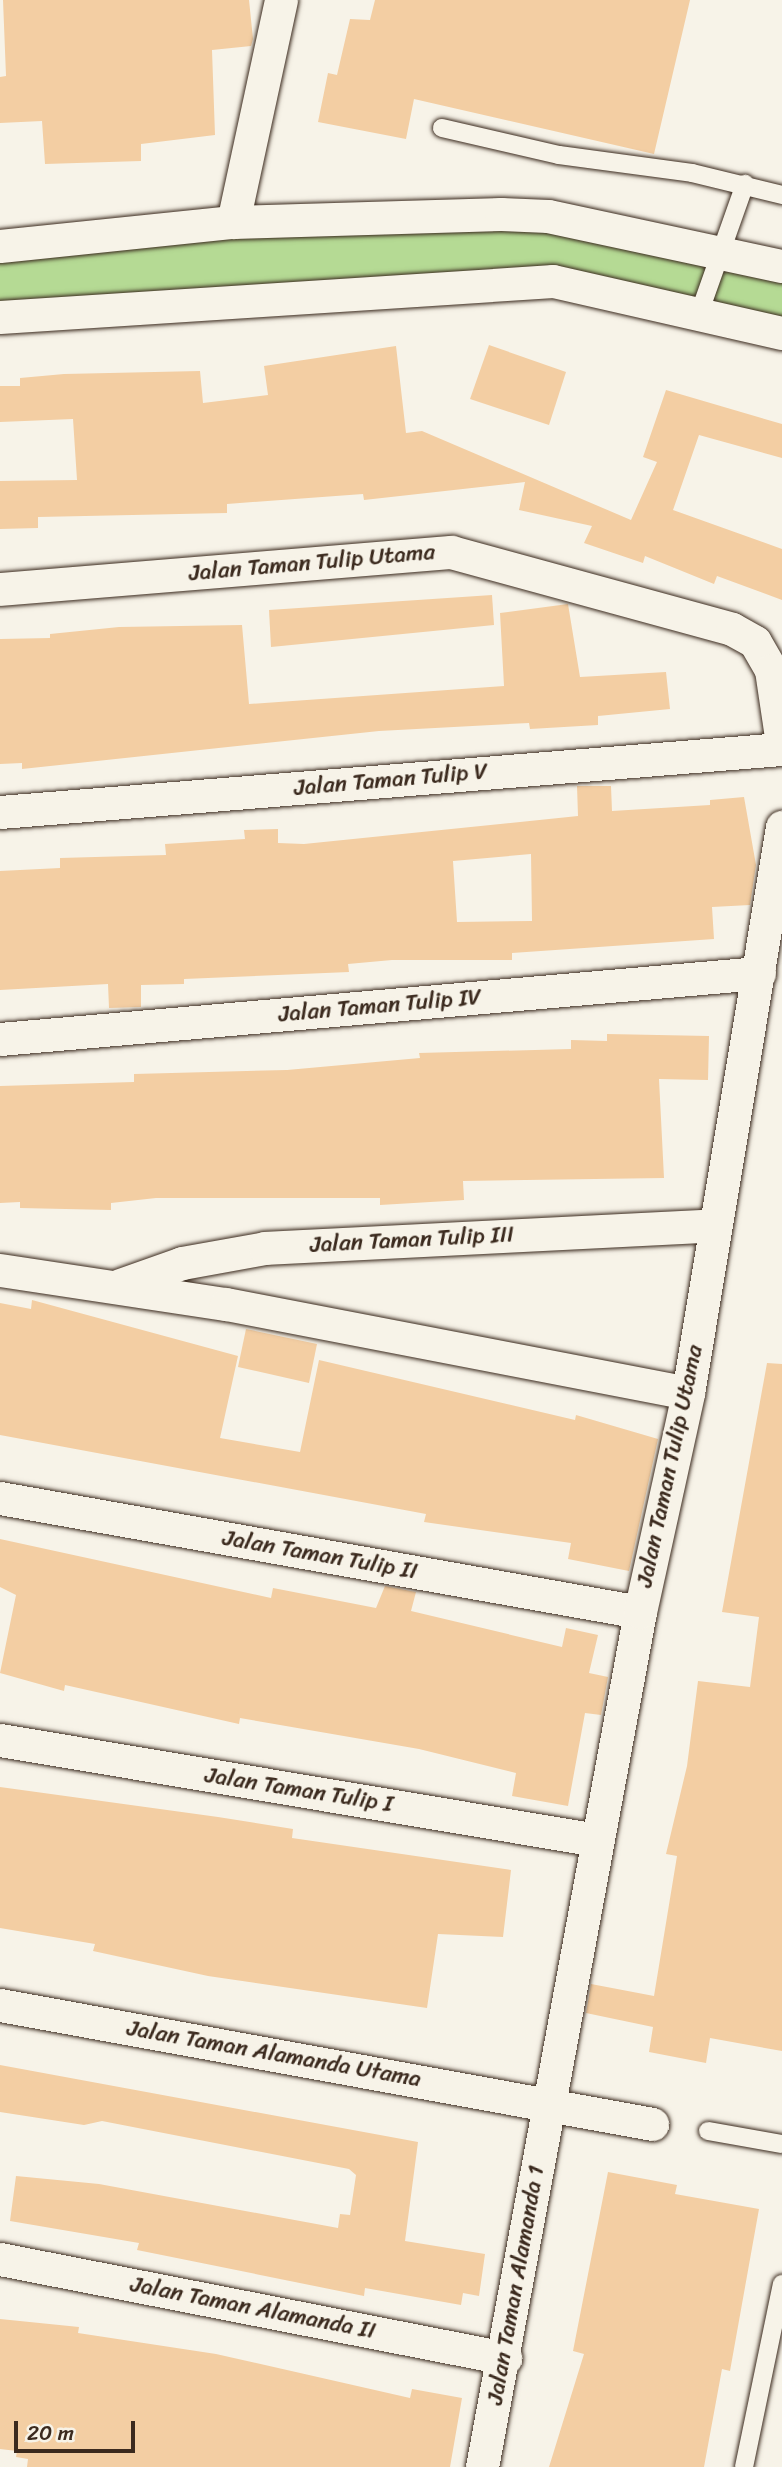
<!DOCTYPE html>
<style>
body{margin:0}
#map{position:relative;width:782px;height:2467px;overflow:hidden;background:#f7f3e8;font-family:Sriracha,sans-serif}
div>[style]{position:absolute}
.green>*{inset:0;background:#b5da94}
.building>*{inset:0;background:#f3cea3}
.roads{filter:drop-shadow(0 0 2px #3b2a1e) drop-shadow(0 0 2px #3b2a1e)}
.service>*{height:18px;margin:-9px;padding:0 9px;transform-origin:9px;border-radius:9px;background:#f7f3e8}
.minor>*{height:33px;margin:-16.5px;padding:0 16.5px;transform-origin:16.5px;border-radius:16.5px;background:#f7f3e8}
span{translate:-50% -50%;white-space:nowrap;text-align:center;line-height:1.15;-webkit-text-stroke:5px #f7f3e8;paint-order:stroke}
.street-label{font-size:23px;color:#3b2a1e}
.scale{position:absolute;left:14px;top:2421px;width:121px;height:32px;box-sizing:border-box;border:4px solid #3b2a1e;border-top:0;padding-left:9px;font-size:21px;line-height:24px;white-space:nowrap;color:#3b2a1e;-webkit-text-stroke:5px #f7f3e8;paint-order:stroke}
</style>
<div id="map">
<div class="green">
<div style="clip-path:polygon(501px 214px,782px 266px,782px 333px,553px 281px,0 317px,0 246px)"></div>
</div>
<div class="building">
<div style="clip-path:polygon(3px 0,249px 0,253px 39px,251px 46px,212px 50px,215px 135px,141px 144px,141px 161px,45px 164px,42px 121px,0 123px,0 77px,6px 76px)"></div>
<div style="clip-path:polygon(375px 0,690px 0,654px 154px,414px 99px,406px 139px,318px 122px,328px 73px,337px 75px,350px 19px,370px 20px)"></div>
<div style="clip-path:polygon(489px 345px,566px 372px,549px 425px,470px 399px)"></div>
<div style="clip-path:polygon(396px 346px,406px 433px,422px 431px,631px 520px,657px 462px,643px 457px,666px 390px,782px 424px,782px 458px,699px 435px,673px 510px,782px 549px,782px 600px,717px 576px,714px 584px,645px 556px,643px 563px,584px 543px,592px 526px,519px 510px,525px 482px,364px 500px,363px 494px,227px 504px,227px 513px,38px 517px,38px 528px,0 529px,0 481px,77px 480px,73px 419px,0 422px,0 386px,20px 386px,20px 378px,64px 374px,200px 371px,203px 403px,268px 395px,264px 366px)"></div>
<div style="clip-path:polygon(492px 595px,494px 625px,271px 647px,269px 610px)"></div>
<div style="clip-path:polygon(568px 604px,580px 677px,666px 672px,670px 709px,598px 716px,598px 725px,530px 729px,529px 723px,379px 731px,22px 769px,22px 763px,0 764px,0 639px,50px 638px,50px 634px,119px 627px,242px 625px,249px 704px,504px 686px,500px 613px)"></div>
<div style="clip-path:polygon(evenodd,577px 786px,611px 786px,612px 811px,710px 805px,710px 800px,744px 797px,756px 865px,750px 905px,712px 907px,714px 939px,512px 953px,512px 960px,392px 960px,348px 964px,349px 972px,184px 979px,184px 984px,141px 985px,141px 1007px,109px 1008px,108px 984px,0 990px,0 871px,60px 868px,60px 858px,166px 855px,165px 844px,245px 839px,244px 830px,278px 829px,278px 843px,304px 844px,578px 816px,577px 786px,531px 854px,532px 921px,457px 922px,453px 861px,531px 854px)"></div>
<div style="clip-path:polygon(607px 1034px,709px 1036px,708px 1080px,659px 1079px,664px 1178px,463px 1181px,464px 1200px,380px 1205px,380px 1198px,156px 1198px,111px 1203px,111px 1210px,20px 1208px,20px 1202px,0 1203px,0 1086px,134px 1082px,134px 1074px,287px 1070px,420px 1058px,419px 1053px,571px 1049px,571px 1040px,607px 1041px)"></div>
<div style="clip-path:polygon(32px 1300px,238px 1356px,220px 1438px,300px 1452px,319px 1360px,575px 1420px,576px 1415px,658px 1439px,629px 1571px,568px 1559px,571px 1543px,424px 1522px,426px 1514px,0 1435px,0 1303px,31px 1309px)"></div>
<div style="clip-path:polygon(246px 1329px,317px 1344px,309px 1383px,238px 1367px)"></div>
<div style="clip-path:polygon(767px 1363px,782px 1364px,782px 2051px,710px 2038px,706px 2063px,649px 2052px,653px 2027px,586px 2013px,591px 1984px,654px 1996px,677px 1856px,666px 1854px,687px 1766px,698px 1681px,750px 1687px,759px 1617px,722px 1612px)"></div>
<div style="clip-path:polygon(0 1539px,271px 1598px,273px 1588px,376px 1608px,385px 1586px,416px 1592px,411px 1611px,562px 1647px,566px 1628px,598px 1635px,589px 1673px,608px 1677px,601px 1715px,585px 1713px,568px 1806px,512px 1796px,516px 1773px,419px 1749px,240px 1718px,239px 1724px,65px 1685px,64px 1691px,0 1673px,16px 1595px,0 1587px)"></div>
<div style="clip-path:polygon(0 1787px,218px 1817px,293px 1829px,292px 1838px,511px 1870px,503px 1937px,438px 1934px,427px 2008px,208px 1976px,93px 1951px,95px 1944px,0 1928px)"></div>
<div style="clip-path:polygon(0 2065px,418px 2142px,405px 2241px,485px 2254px,479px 2296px,463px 2293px,461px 2305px,365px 2288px,364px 2296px,137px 2250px,139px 2243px,10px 2221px,16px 2176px,99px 2184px,338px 2228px,340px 2214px,350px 2215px,356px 2175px,349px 2169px,102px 2121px,84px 2125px,0 2112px)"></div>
<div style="clip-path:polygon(608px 2172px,677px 2185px,675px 2194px,759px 2209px,730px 2371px,722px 2369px,704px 2467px,549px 2467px,584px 2354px,573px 2351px)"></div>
<div style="clip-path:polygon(0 2319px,79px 2327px,78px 2333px,216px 2354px,410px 2398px,412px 2389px,462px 2398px,450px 2467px,27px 2467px,28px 2459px,16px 2457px,17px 2451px,0 2449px)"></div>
</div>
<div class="roads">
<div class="service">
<div style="left:442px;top:128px;width:120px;rotate:13deg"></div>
<div style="left:559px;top:155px;width:134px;rotate:7.7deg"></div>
<div style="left:692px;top:173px;width:93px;rotate:13.7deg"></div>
<div style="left:700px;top:311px;width:135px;rotate:-70.5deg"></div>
<div style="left:708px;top:2131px;width:75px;rotate:10deg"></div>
<div style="left:744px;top:2467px;width:187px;rotate:-78.3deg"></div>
</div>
<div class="minor">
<div style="left:233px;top:222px;width:227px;rotate:-77.8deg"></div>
<div style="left:0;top:246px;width:234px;rotate:-5.9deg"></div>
<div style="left:233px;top:222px;width:268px;rotate:-1.7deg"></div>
<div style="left:501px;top:214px;width:47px;rotate:2.4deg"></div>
<div style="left:548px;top:216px;width:239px;rotate:12.1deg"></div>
<div style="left:0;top:317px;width:554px;rotate:-3.72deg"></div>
<div style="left:553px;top:281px;width:235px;rotate:12.8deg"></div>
<div style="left:0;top:589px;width:453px;rotate:-4.7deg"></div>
<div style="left:451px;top:552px;width:291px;rotate:15.3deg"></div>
<div style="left:732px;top:629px;width:26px;rotate:29deg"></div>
<div style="left:755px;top:642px;width:32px;rotate:60deg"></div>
<div style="left:771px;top:670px;width:75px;rotate:81.5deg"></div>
<div style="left:0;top:812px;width:785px;rotate:-4.61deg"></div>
<div style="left:0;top:1039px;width:762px;rotate:-4.97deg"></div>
<div style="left:0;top:1270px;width:229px;rotate:8.6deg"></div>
<div style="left:226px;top:1304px;width:470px;rotate:10.9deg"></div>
<div style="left:120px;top:1285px;width:66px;rotate:-19.5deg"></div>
<div style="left:182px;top:1263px;width:84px;rotate:-10.2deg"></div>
<div style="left:265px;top:1248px;width:450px;rotate:-2.9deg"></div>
<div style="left:0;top:1498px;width:650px;rotate:10.1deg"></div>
<div style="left:0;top:1740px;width:605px;rotate:9.51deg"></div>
<div style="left:0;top:2005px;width:663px;rotate:10.34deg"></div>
<div style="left:0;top:2259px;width:515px;rotate:11.09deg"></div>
<div style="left:482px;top:2467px;width:869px;rotate:-79.53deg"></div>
<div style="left:640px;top:1612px;width:224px;rotate:-77.6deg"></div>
<div style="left:688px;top:1393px;width:574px;rotate:-80.57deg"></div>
</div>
</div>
<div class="street-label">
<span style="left:312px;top:563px;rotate:-5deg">Jalan Taman Tulip Utama</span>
<span style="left:391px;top:780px;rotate:-5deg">Jalan Taman Tulip V</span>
<span style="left:380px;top:1006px;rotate:-5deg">Jalan Taman Tulip IV</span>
<span style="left:412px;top:1240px;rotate:-3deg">Jalan Taman Tulip III</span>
<span style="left:670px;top:1466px;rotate:-78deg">Jalan Taman Tulip Utama</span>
<span style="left:320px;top:1555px;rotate:10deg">Jalan Taman Tulip II</span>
<span style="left:299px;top:1790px;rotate:9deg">Jalan Taman Tulip I</span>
<span style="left:274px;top:2054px;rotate:10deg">Jalan Taman Alamanda Utama</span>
<span style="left:516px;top:2285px;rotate:-80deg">Jalan Taman Alamanda 1</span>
<span style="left:253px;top:2308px;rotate:11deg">Jalan Taman Alamanda II</span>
</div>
<div class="scale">20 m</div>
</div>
